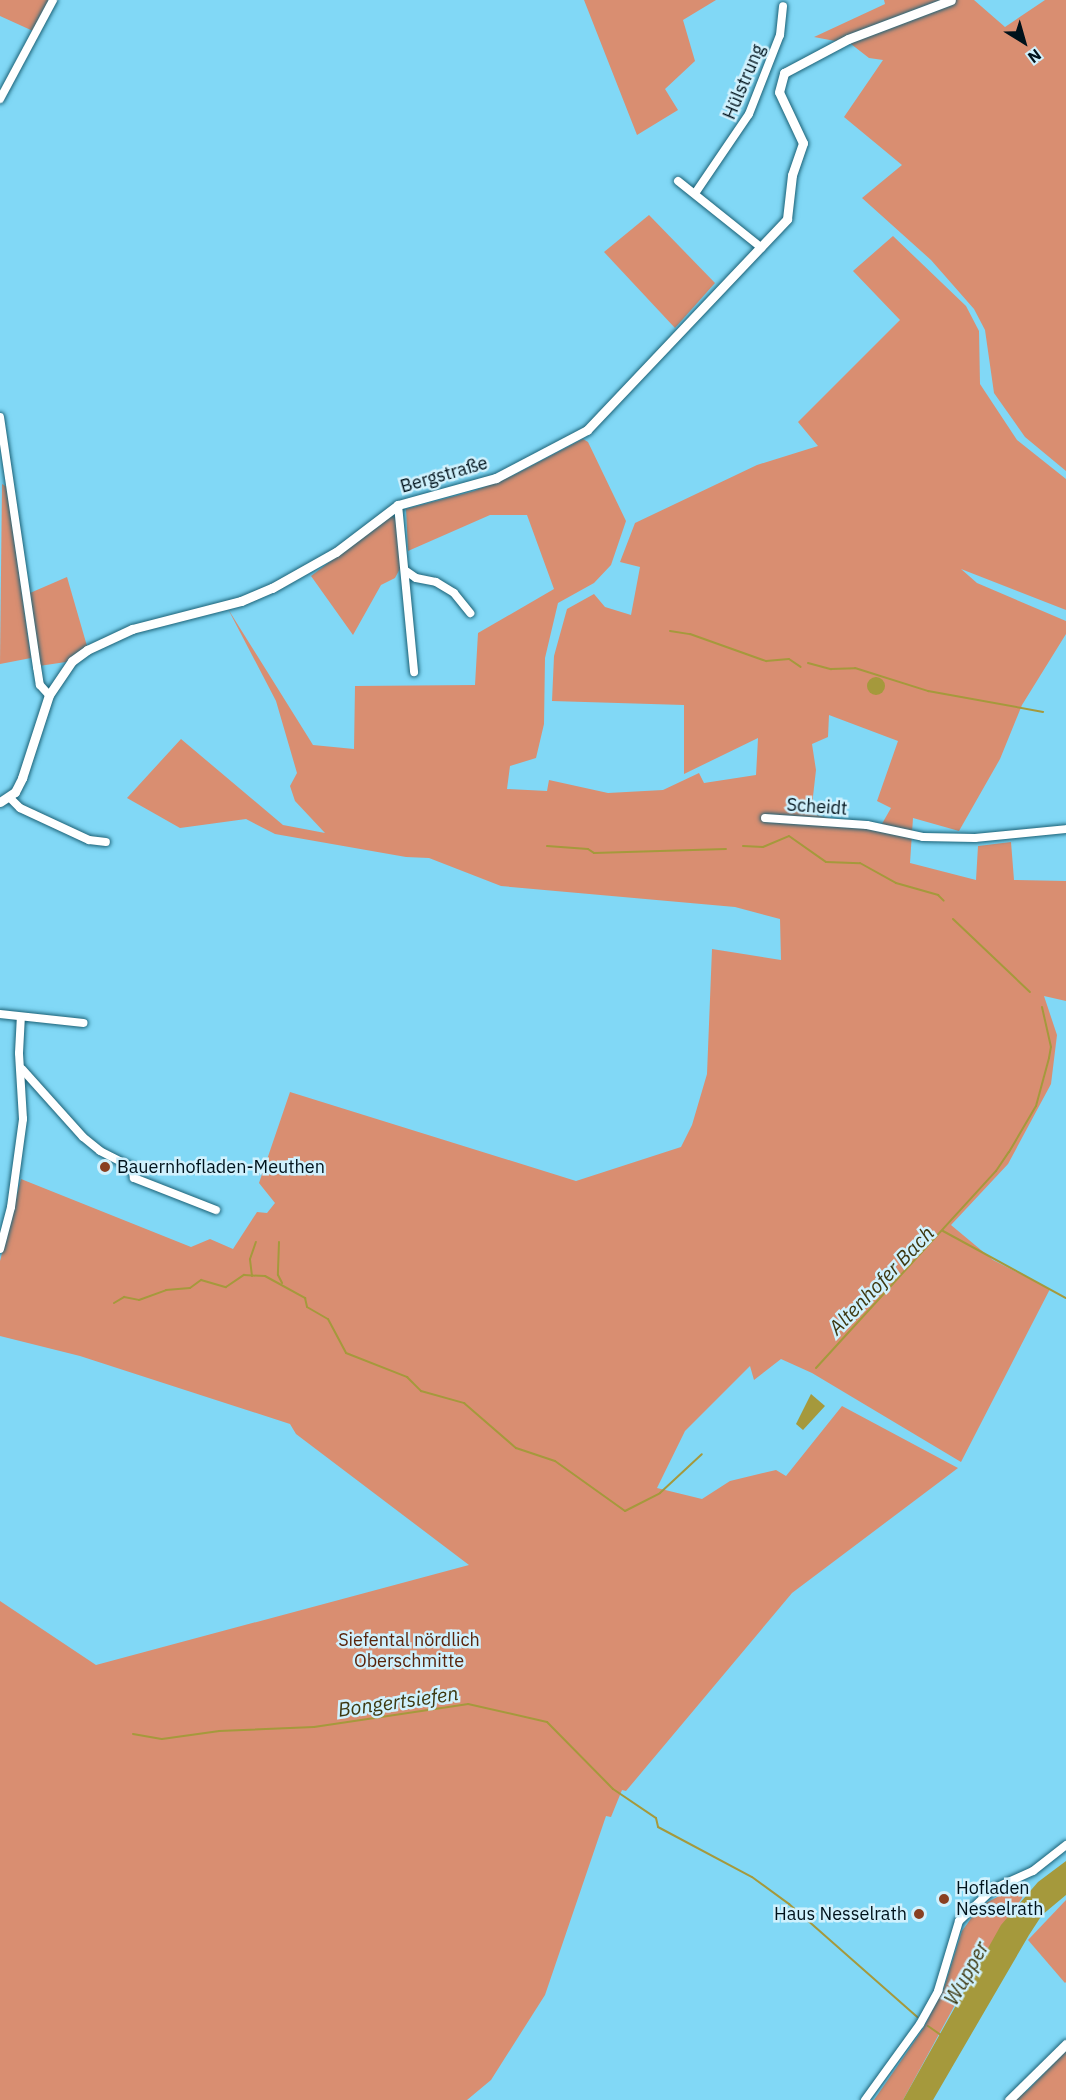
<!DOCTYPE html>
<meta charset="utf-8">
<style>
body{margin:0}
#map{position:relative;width:1066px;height:2100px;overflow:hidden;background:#81d8f6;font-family:"IBM Plex Sans",sans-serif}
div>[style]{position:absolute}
.green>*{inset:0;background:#d98e71}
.water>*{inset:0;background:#a5993c}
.round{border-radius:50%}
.stream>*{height:2px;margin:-1px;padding:0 1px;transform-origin:1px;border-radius:1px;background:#a5993c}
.roads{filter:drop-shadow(0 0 2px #1b6176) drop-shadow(0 0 2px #1b6176)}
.minor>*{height:8px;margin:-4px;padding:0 4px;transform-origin:4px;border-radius:4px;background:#fff}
.tertiary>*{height:9px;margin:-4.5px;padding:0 4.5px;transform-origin:4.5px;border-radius:4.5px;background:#fff}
.dots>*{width:16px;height:16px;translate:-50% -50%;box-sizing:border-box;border:3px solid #d0f1fd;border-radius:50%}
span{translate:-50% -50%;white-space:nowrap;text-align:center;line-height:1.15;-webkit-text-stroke:5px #d0f1fd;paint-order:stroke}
.street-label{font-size:18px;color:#00121b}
.poi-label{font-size:18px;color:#00121b}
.left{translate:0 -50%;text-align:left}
.right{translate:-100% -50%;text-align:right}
.park-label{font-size:18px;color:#58230b}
.water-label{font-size:20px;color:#3d3810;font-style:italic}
.north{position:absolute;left:994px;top:12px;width:60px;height:60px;-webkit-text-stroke:4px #d0f1fd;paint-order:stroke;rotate:143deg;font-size:16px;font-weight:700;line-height:24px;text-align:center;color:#00121b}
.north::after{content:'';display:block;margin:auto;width:21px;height:27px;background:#00121b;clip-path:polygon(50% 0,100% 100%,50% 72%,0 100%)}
</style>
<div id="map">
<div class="green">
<div style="clip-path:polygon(0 0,49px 0,33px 31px,0 16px)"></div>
<div style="clip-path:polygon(584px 0,716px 0,683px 20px,695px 61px,665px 89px,678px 110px,637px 135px)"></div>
<div style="clip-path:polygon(884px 0,974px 0,1005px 27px,1045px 0,1066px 0,1066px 471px,1025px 437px,994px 393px,985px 330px,974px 309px,931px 260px,862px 198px,902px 165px,844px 117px,883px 60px,869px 58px,851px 44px,814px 37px,885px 4px)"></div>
<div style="clip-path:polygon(649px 215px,715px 283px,675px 328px,604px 252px)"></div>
<div style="clip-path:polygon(evenodd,893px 236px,966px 306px,979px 331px,980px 384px,1017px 440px,1066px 479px,1066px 610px,961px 569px,977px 583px,1066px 621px,1066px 634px,1022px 705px,1000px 759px,959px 831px,913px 818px,910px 863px,976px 880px,978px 846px,1011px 842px,1014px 880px,1066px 881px,1066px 1001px,1044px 996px,1057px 1035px,1051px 1084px,1008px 1164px,951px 1225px,993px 1260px,1050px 1289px,961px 1462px,812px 1373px,781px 1359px,754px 1380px,750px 1366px,685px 1431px,657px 1488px,702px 1499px,730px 1481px,776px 1470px,786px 1476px,842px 1406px,958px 1468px,792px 1593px,626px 1791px,622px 1790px,611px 1817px,606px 1816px,545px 1995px,491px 2080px,467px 2100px,0 2100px,0 1601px,96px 1665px,469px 1565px,296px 1434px,290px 1424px,80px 1356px,0 1336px,0 1261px,21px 1179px,191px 1247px,210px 1239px,233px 1249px,257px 1212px,267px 1213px,275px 1203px,259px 1183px,290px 1092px,576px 1181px,681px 1147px,692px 1125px,707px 1074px,712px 949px,781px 960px,780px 919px,735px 907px,501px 886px,429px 858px,406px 857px,275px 834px,246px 819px,180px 828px,127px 798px,181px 739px,283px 825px,325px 833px,295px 801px,290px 786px,297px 773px,276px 701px,228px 609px,313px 745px,354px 749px,355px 686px,475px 685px,478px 633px,554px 589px,527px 515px,490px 515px,408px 551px,406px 509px,474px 491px,512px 476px,583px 439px,588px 442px,626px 521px,611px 565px,594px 583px,558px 603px,545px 658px,544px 724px,536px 758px,510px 766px,507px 789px,547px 791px,549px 780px,608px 793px,663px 790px,699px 773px,704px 783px,756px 775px,758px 738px,684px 774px,684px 705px,552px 701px,554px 656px,567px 609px,594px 594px,605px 607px,631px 615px,640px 567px,620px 562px,635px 523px,757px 465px,818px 446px,798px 422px,900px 320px,853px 271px,893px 236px,829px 715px,898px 741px,877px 801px,891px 808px,879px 829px,811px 814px,816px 770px,812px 744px,828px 737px,829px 715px)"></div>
<div style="clip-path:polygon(2px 484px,7px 487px,31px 658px,0 664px)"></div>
<div style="clip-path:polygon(392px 515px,397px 519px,403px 563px,395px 578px,381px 585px,353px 635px,311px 576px)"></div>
<div style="clip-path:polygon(67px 577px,87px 646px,66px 662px,39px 666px,30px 593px)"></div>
<div style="clip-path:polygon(1026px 1882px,1022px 1898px,974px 1970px,903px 2100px,874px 2100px,923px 2029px,944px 1988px,962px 1931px,980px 1906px)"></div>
<div style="clip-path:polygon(1066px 1900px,1066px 1982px,1065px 1983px,1028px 1940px)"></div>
<div style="clip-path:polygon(1066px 2051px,1066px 2100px,1014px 2100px,1028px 2090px)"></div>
</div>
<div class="water">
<div class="round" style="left:867px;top:677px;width:18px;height:18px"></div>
<div style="clip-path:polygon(811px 1394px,825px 1406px,803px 1430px,796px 1424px)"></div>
<div style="clip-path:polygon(1066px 1861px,1066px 1895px,1042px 1915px,1029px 1935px,933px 2100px,903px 2100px,1001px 1925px,1038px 1882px)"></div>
</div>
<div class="stream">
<div style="left:670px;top:631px;width:20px;rotate:9deg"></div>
<div style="left:690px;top:634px;width:81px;rotate:19.6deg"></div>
<div style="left:766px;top:661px;width:23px;rotate:-5deg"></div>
<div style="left:789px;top:659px;width:14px;rotate:34deg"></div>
<div style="left:808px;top:663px;width:24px;rotate:15deg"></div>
<div style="left:831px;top:669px;width:24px;rotate:-2deg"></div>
<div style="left:855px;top:668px;width:77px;rotate:17.5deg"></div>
<div style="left:928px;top:691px;width:117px;rotate:10.3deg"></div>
<div style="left:547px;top:846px;width:41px;rotate:4.2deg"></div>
<div style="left:588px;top:849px;width:7px;rotate:34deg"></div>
<div style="left:594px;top:853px;width:132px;rotate:-1.7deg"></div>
<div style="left:743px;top:846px;width:20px;rotate:3deg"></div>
<div style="left:763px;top:847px;width:28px;rotate:-23deg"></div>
<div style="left:789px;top:836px;width:45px;rotate:35.1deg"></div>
<div style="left:826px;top:862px;width:34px;rotate:2deg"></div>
<div style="left:860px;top:863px;width:41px;rotate:29.1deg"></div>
<div style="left:896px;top:883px;width:44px;rotate:15.9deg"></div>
<div style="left:938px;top:895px;width:8px;rotate:45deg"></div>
<div style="left:953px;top:919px;width:106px;rotate:43.5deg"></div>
<div style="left:943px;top:1231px;width:140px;rotate:28.6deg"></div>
<div style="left:279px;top:1242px;width:33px;rotate:92deg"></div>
<div style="left:278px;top:1275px;width:9px;rotate:63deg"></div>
<div style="left:252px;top:1276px;width:17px;rotate:-97deg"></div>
<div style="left:250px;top:1259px;width:18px;rotate:-71deg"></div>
<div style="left:114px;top:1303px;width:12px;rotate:-31deg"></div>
<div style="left:124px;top:1297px;width:15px;rotate:11deg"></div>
<div style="left:139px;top:1300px;width:29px;rotate:-20deg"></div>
<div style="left:166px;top:1290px;width:24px;rotate:-5deg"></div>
<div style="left:190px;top:1288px;width:14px;rotate:-36deg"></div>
<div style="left:201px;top:1280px;width:26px;rotate:16deg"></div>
<div style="left:226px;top:1287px;width:22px;rotate:-34deg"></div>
<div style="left:244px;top:1275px;width:21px;rotate:3deg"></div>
<div style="left:265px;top:1276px;width:46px;rotate:28.8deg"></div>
<div style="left:305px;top:1298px;width:9px;rotate:77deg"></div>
<div style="left:307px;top:1307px;width:24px;rotate:30deg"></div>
<div style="left:328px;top:1319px;width:38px;rotate:62deg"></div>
<div style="left:346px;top:1353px;width:66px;rotate:21.5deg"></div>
<div style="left:407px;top:1377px;width:20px;rotate:45deg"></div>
<div style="left:421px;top:1391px;width:45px;rotate:15.6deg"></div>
<div style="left:464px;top:1403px;width:69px;rotate:40.9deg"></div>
<div style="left:516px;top:1448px;width:41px;rotate:18.4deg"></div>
<div style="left:555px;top:1461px;width:86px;rotate:35.5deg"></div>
<div style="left:625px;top:1511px;width:39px;rotate:-27deg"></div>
<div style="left:660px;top:1493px;width:57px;rotate:-42.9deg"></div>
<div style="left:816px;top:1368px;width:267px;rotate:-47.6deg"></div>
<div style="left:996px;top:1171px;width:23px;rotate:-56deg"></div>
<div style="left:1009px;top:1152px;width:53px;rotate:-59.6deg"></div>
<div style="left:1036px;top:1106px;width:50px;rotate:-74.8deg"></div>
<div style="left:1049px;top:1058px;width:11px;rotate:-80deg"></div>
<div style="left:1051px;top:1047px;width:41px;rotate:-102.7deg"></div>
<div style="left:133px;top:1734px;width:29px;rotate:10deg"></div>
<div style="left:162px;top:1739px;width:58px;rotate:-8deg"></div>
<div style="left:219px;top:1731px;width:95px;rotate:-2.4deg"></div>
<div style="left:314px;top:1727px;width:156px;rotate:-8.5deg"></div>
<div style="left:468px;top:1704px;width:81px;rotate:12.8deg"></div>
<div style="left:547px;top:1722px;width:94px;rotate:45.4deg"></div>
<div style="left:613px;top:1789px;width:52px;rotate:34deg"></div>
<div style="left:656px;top:1818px;width:9px;rotate:77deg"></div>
<div style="left:658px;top:1827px;width:106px;rotate:28deg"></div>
<div style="left:752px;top:1877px;width:46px;rotate:36.1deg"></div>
<div style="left:789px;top:1904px;width:171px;rotate:41.4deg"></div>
<div style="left:928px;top:2026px;width:16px;rotate:35deg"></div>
</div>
<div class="roads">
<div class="minor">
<div style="left:0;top:99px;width:112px;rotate:-61.8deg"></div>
<div style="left:678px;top:181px;width:107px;rotate:38.6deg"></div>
<div style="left:696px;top:192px;width:94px;rotate:-55.8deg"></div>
<div style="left:749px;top:114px;width:85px;rotate:-68.6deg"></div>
<div style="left:780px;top:35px;width:29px;rotate:-84deg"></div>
<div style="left:0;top:417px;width:253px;rotate:81.6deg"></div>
<div style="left:37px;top:667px;width:18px;rotate:81deg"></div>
<div style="left:40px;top:685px;width:13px;rotate:48deg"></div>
<div style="left:398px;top:505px;width:168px;rotate:84.5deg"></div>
<div style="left:406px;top:571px;width:12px;rotate:35deg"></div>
<div style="left:416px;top:578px;width:20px;rotate:11deg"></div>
<div style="left:436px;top:582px;width:21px;rotate:31deg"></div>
<div style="left:454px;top:593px;width:26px;rotate:51deg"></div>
<div style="left:10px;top:798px;width:14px;rotate:45deg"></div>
<div style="left:20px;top:808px;width:76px;rotate:24.9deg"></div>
<div style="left:89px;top:840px;width:17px;rotate:7deg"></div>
<div style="left:765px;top:818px;width:102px;rotate:3.9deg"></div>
<div style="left:867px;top:825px;width:57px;rotate:12.1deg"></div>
<div style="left:923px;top:837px;width:52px;rotate:1.1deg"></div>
<div style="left:975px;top:838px;width:91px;rotate:-5.6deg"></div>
<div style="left:0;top:1014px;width:84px;rotate:6.1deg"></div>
<div style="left:22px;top:1069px;width:91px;rotate:48.1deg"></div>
<div style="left:83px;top:1137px;width:22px;rotate:39deg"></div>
<div style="left:100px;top:1151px;width:36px;rotate:27deg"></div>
<div style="left:132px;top:1167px;width:11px;rotate:80deg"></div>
<div style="left:134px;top:1178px;width:88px;rotate:21.3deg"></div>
<div style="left:0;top:1249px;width:43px;rotate:-75.3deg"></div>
<div style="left:11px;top:1207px;width:89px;rotate:-82.2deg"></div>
<div style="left:23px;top:1119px;width:66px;rotate:-93.5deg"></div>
<div style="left:19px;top:1053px;width:35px;rotate:-87deg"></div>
<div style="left:865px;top:2100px;width:94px;rotate:-54.1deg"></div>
<div style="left:920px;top:2024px;width:38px;rotate:-61deg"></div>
<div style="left:938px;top:1991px;width:73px;rotate:-73.3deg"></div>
<div style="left:959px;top:1921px;width:47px;rotate:-43.3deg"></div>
<div style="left:993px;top:1889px;width:44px;rotate:-24.2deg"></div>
<div style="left:1033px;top:1871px;width:42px;rotate:-38.2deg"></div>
</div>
<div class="tertiary">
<div style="left:0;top:802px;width:18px;rotate:-34deg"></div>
<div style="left:15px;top:792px;width:16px;rotate:-63deg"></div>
<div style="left:22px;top:778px;width:87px;rotate:-72deg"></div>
<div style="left:49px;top:695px;width:41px;rotate:-55.9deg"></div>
<div style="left:72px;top:661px;width:19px;rotate:-36deg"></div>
<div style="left:87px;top:650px;width:50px;rotate:-25deg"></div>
<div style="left:132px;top:629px;width:113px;rotate:-14.4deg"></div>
<div style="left:241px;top:601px;width:34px;rotate:-23deg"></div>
<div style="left:272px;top:588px;width:73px;rotate:-29.4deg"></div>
<div style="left:336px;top:552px;width:78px;rotate:-37.2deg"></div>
<div style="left:398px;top:505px;width:102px;rotate:-15.4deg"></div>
<div style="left:496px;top:478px;width:103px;rotate:-27.8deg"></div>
<div style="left:587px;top:430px;width:291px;rotate:-46.5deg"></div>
<div style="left:787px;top:219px;width:44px;rotate:-83.5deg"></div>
<div style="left:792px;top:175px;width:34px;rotate:-71deg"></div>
<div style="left:803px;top:143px;width:56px;rotate:-115.2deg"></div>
<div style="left:779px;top:92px;width:20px;rotate:-75deg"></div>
<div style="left:784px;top:73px;width:72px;rotate:-28deg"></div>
<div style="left:848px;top:39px;width:110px;rotate:-20.7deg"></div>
<div style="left:1009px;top:2100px;width:80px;rotate:-44.5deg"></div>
</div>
</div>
<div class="dots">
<div style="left:105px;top:1167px;background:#894022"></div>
<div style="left:944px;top:1899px;background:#894022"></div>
<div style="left:919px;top:1914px;background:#894022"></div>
</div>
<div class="street-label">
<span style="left:744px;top:82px;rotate:-67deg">Hülstrung</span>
<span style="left:444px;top:475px;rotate:-16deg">Bergstraße</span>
<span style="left:817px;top:807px;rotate:4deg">Scheidt</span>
</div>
<div class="poi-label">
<span class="left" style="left:117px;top:1167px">Bauernhofladen-Meuthen</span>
<span class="left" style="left:956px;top:1899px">Hofladen<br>Nesselrath</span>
<span class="right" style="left:907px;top:1914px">Haus Nesselrath</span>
</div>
<div class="park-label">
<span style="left:409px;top:1651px">Siefental nördlich<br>Oberschmitte</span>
</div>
<div class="water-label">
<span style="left:881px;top:1280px;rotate:-46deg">Altenhofer Bach</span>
<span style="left:398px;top:1701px;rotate:-8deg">Bongertsiefen</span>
<span style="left:966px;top:1973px;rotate:-61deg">Wupper</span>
</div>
<div class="north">N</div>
</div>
